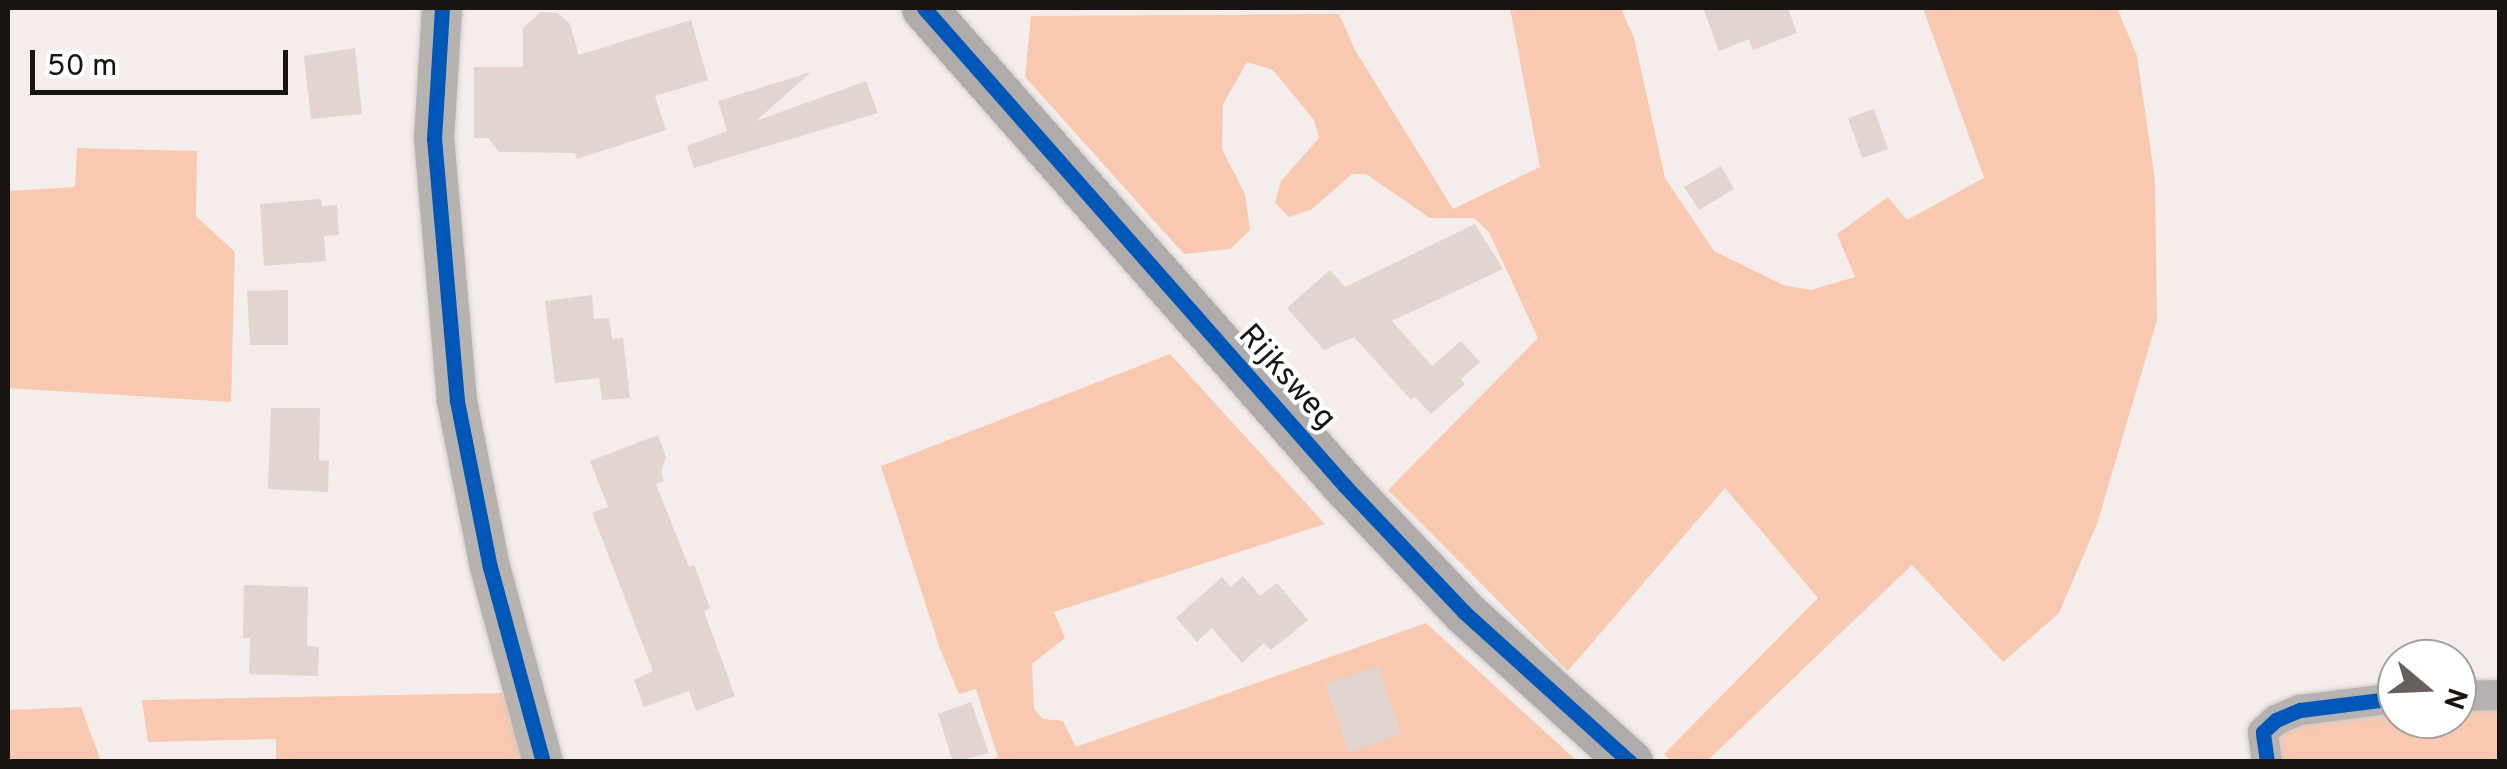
<!DOCTYPE html>
<style>
body{margin:0}
#map{position:relative;width:2507px;height:769px;overflow:hidden;background:#f4edec;font-family:Overpass,sans-serif}
div>[style]{position:absolute}
.green>*{inset:0;background:#f9c8b1}
.building>*{inset:0;background:#e2d4cf}
.roads{filter:drop-shadow(0 0 2px #d0cbca) drop-shadow(0 0 2px #d0cbca)}
.street>*{height:30px;margin:-15px;padding:0 15px;transform-origin:15px;border-radius:15px;background:#b6b2b1}
.secondary>*{height:40px;margin:-20px;padding:0 20px;transform-origin:20px;border-radius:20px;background:#b5b2b0}
.primary>*{height:45px;margin:-22.5px;padding:0 22.5px;transform-origin:22.5px;border-radius:22.5px;background:#aeabaa}
.cycleway>*{height:15px;margin:-7.5px;padding:0 7.5px;transform-origin:7.5px;border-radius:7.5px;background:#0057b8}
span{translate:-50% -50%;white-space:nowrap;text-align:center;line-height:1.15;-webkit-text-stroke:8px #fff;paint-order:stroke}
.street-label{font-size:32px;color:#181412}
.frame{position:absolute;inset:0;border:10px solid #181412;pointer-events:none}
.north{position:absolute;left:2377px;top:639px;width:100px;height:100px;box-sizing:border-box;background:#fff;border:2px solid #a3a1a0;border-radius:50%;rotate:109deg;font-size:28px;font-weight:700;line-height:40px;text-align:center;color:#181412}
.north::after{content:'';display:block;margin:auto;width:35px;height:45px;background:#65605e;clip-path:polygon(50% 0,100% 100%,50% 72%,0 100%)}
.scale{position:absolute;left:30px;top:50px;width:258px;height:45px;box-sizing:border-box;border:5px solid #181412;border-top:0;padding-left:12px;font-size:30px;line-height:35px;white-space:nowrap;color:#181412;-webkit-text-stroke:8px #fff;paint-order:stroke}
</style>
<div id="map">
<div class="green">
<div style="clip-path:polygon(1510px 8px,1621px 8px,1634px 38px,1665px 178px,1714px 251px,1783px 285px,1811px 290px,1855px 277px,1837px 234px,1888px 197px,1907px 220px,1984px 178px,1923px 8px,2117px 8px,2137px 56px,2155px 180px,2157px 320px,2097px 524px,2059px 613px,2003px 662px,1912px 565px,1707px 761px,1671px 761px,1664px 754px,1818px 598px,1725px 488px,1568px 671px,1388px 490px,1538px 338px,1489px 232px,1474px 218px,1430px 218px,1366px 174px,1352px 174px,1311px 210px,1289px 217px,1275px 203px,1281px 181px,1319px 138px,1314px 120px,1273px 70px,1247px 62px,1223px 104px,1222px 149px,1245px 194px,1250px 230px,1230px 249px,1184px 254px,1025px 77px,1031px 16px,1339px 14px,1355px 50px,1453px 209px,1540px 167px)"></div>
<div style="clip-path:polygon(77px 148px,197px 151px,196px 216px,235px 252px,231px 402px,8px 388px,8px 191px,75px 187px)"></div>
<div style="clip-path:polygon(1170px 354px,1325px 524px,1054px 612px,1065px 638px,1032px 664px,1034px 709px,1043px 719px,1063px 721px,1076px 747px,1426px 623px,1577px 761px,988px 761px,998px 757px,976px 689px,959px 694px,940px 649px,881px 466px)"></div>
<div style="clip-path:polygon(503px 693px,523px 761px,276px 761px,276px 739px,148px 742px,142px 700px)"></div>
<div style="clip-path:polygon(2397px 703px,2397px 719px,2457px 719px,2457px 703px,2499px 703px,2499px 761px,2279px 761px,2275px 749px,2288px 726px)"></div>
<div style="clip-path:polygon(81px 707px,101px 761px,8px 761px,8px 710px)"></div>
</div>
<div class="building">
<div style="clip-path:polygon(1703px 8px,1788px 8px,1797px 33px,1753px 50px,1749px 39px,1719px 51px)"></div>
<div style="clip-path:polygon(541px 12px,557px 13px,570px 24px,579px 55px,691px 20px,708px 80px,655px 96px,666px 130px,577px 159px,575px 153px,499px 152px,488px 138px,474px 138px,474px 67px,523px 67px,523px 28px)"></div>
<div style="clip-path:polygon(355px 48px,362px 114px,311px 119px,304px 56px)"></div>
<div style="clip-path:polygon(811px 72px,756px 121px,866px 81px,878px 113px,694px 168px,687px 146px,727px 131px,718px 101px)"></div>
<div style="clip-path:polygon(1874px 109px,1888px 149px,1862px 158px,1848px 118px)"></div>
<div style="clip-path:polygon(1721px 166px,1734px 189px,1699px 210px,1684px 187px)"></div>
<div style="clip-path:polygon(321px 199px,322px 206px,337px 205px,339px 235px,324px 236px,326px 261px,264px 266px,260px 204px)"></div>
<div style="clip-path:polygon(1475px 224px,1503px 269px,1392px 321px,1432px 366px,1461px 341px,1480px 362px,1461px 379px,1465px 384px,1431px 414px,1415px 397px,1411px 400px,1354px 337px,1324px 350px,1287px 308px,1330px 270px,1345px 287px)"></div>
<div style="clip-path:polygon(288px 290px,288px 345px,250px 345px,247px 291px)"></div>
<div style="clip-path:polygon(592px 295px,594px 319px,609px 318px,612px 339px,623px 338px,630px 398px,602px 400px,599px 378px,555px 383px,545px 301px)"></div>
<div style="clip-path:polygon(271px 408px,320px 408px,319px 460px,329px 461px,328px 492px,268px 489px)"></div>
<div style="clip-path:polygon(658px 435px,666px 457px,661px 472px,664px 481px,656px 484px,689px 567px,694px 565px,710px 608px,704px 611px,735px 696px,696px 711px,689px 691px,644px 707px,634px 680px,653px 671px,592px 513px,608px 507px,590px 461px)"></div>
<div style="clip-path:polygon(1243px 576px,1260px 596px,1277px 583px,1308px 620px,1271px 650px,1264px 643px,1242px 663px,1212px 628px,1197px 642px,1176px 618px,1222px 577px,1231px 587px)"></div>
<div style="clip-path:polygon(244px 585px,308px 587px,307px 646px,319px 647px,318px 676px,249px 674px,250px 638px,243px 638px)"></div>
<div style="clip-path:polygon(1378px 666px,1401px 734px,1349px 753px,1325px 684px)"></div>
<div style="clip-path:polygon(971px 702px,989px 753px,953px 762px,938px 714px)"></div>
</div>
<div class="roads">
<div class="street">
<div style="left:2457px;top:696px;width:43px;rotate:-1.3deg"></div>
<div style="left:2267px;top:762px;width:30px;rotate:-98deg"></div>
<div style="left:2263px;top:732px;width:18px;rotate:-43deg"></div>
<div style="left:2276px;top:720px;width:26px;rotate:-23deg"></div>
<div style="left:2300px;top:710px;width:98px;rotate:-7.1deg"></div>
</div>
<div class="secondary">
<div style="left:442px;top:8px;width:130px;rotate:93.5deg"></div>
<div style="left:434px;top:138px;width:264px;rotate:85deg"></div>
<div style="left:457px;top:401px;width:169px;rotate:78.8deg"></div>
<div style="left:490px;top:567px;width:202px;rotate:74.8deg"></div>
</div>
<div class="primary">
<div style="left:924px;top:8px;width:637px;rotate:48.63deg"></div>
<div style="left:1345px;top:486px;width:173px;rotate:46.6deg"></div>
<div style="left:1464px;top:612px;width:224px;rotate:42.1deg"></div>
</div>
</div>
<div class="cycleway">
<div style="left:442px;top:8px;width:130px;rotate:93.5deg"></div>
<div style="left:434px;top:138px;width:264px;rotate:85deg"></div>
<div style="left:457px;top:401px;width:169px;rotate:78.8deg"></div>
<div style="left:490px;top:567px;width:202px;rotate:74.8deg"></div>
<div style="left:924px;top:8px;width:637px;rotate:48.63deg"></div>
<div style="left:1345px;top:486px;width:173px;rotate:46.6deg"></div>
<div style="left:1464px;top:612px;width:224px;rotate:42.1deg"></div>
<div style="left:2267px;top:762px;width:30px;rotate:-98deg"></div>
<div style="left:2263px;top:732px;width:18px;rotate:-43deg"></div>
<div style="left:2276px;top:720px;width:26px;rotate:-23deg"></div>
<div style="left:2300px;top:710px;width:98px;rotate:-7.1deg"></div>
</div>
<div class="street-label">
<span style="left:1286px;top:378px;rotate:48deg">Rijksweg</span>
</div>
<div class="frame"></div>
<div class="north">N</div>
<div class="scale">50 m</div>
</div>
